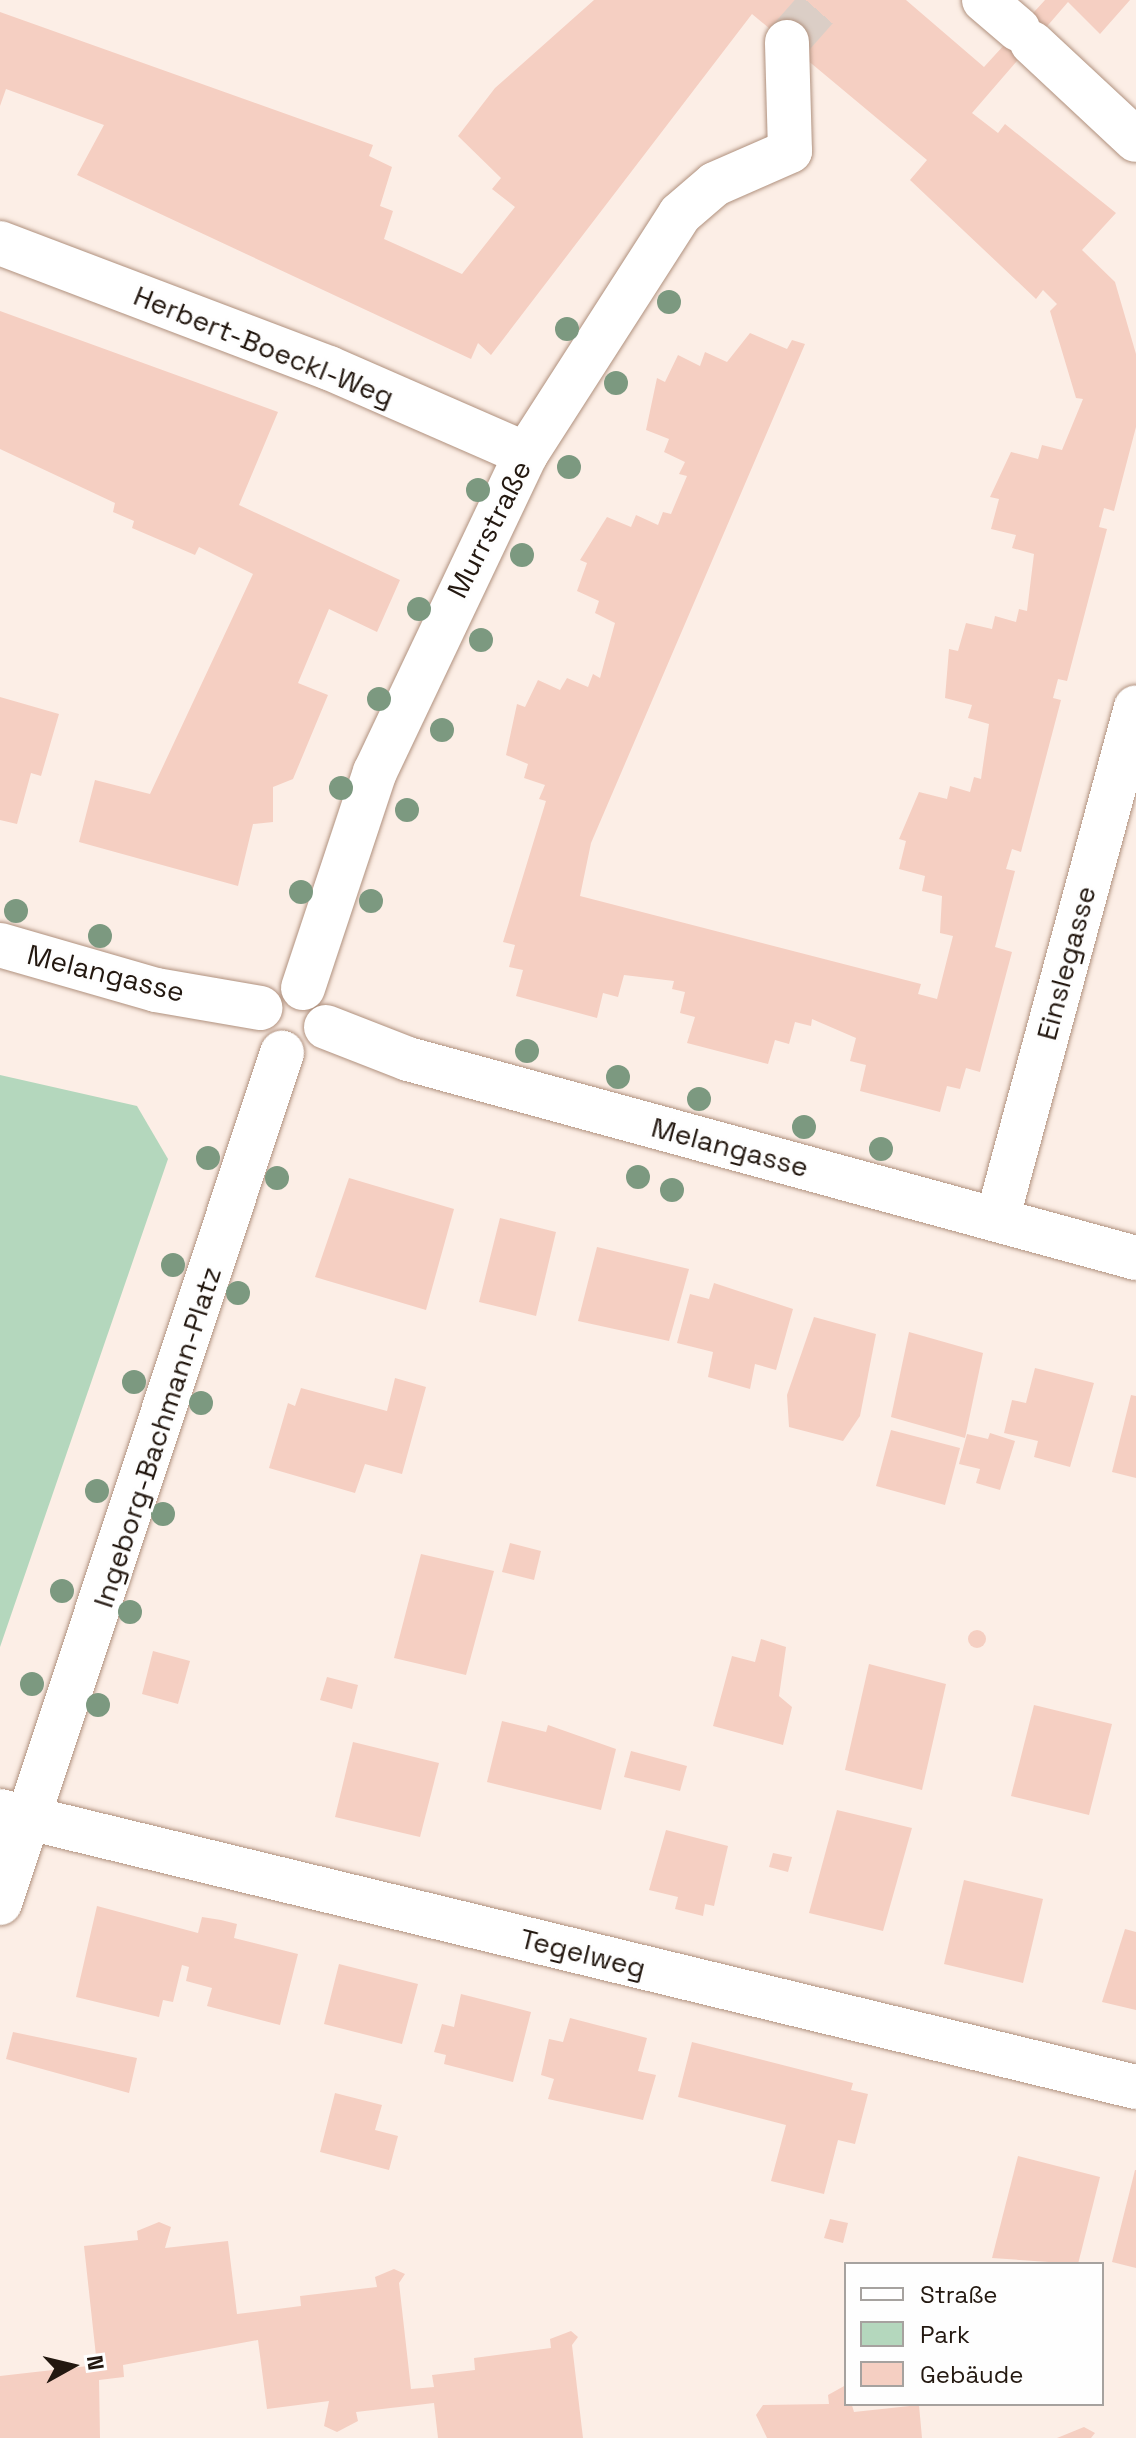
<!DOCTYPE html>
<meta charset="utf-8">
<style>
body{margin:0}
#map{position:relative;width:1136px;height:2438px;overflow:hidden;background:#fceee6;font-family:"Space Grotesk",sans-serif}
div>[style]{position:absolute}
.green>*{inset:0;background:#b4d7bd}
.building>*{inset:0;background:#f5cfc2}
.round{border-radius:50%}
.minor-tunnel>*{height:44px;margin-top:-22px;transform-origin:0;background:repeating-linear-gradient(90deg,#dbcec6 0 44px,transparent 0 66px)}
.roads{filter:drop-shadow(0 0 2px #b0917e) drop-shadow(0 0 2px #b0917e)}
.minor>*{height:44px;margin:-22px;padding:0 22px;transform-origin:22px;border-radius:22px;background:#fff}
.trees>*{width:24px;height:24px;margin:-12px;border-radius:50%;background:#7c9980}
span{translate:-50% -50%;white-space:nowrap;text-align:center;line-height:1.15;-webkit-text-stroke:6px #fefefe;paint-order:stroke}
.street-label{font-size:28px;color:#231810}
.legend{position:absolute;left:844px;top:2262px;width:260px;height:144px;box-sizing:border-box;background:#fefefe;border:2px solid #a6a29f;margin:0;padding:10px 14px;list-style:none;font-size:24px;color:#231810}
.legend li{display:flex;align-items:center;gap:16px;height:40px}
.legend b{width:40px;border:2px solid #a6a29f}
.north{position:absolute;left:32px;top:2326px;width:80px;height:80px;-webkit-text-stroke:6px #fefefe;paint-order:stroke;rotate:82deg;font-size:22px;font-weight:700;line-height:32px;text-align:center;color:#231810}
.north::after{content:'';display:block;margin:auto;width:28px;height:36px;background:#231810;clip-path:polygon(50% 0,100% 100%,50% 72%,0 100%)}
</style>
<div id="map">
<div class="green">
<div style="clip-path:polygon(0 1075px,137px 1106px,168px 1159px,0 1647px)"></div>
</div>
<div class="building">
<div style="clip-path:polygon(594px 0,906px 0,984px 67px,1045px 0,1130px 0,1100px 34px,1068px 2px,972px 113px,998px 133px,1005px 124px,1116px 213px,1082px 250px,1115px 282px,1136px 354px,1136px 427px,1114px 511px,1104px 508px,1099px 527px,1107px 529px,1067px 681px,1058px 679px,1053px 698px,1061px 700px,1021px 852px,1012px 849px,1006px 869px,1015px 871px,995px 947px,1012px 952px,980px 1072px,966px 1068px,960px 1089px,947px 1086px,940px 1112px,860px 1091px,866px 1065px,850px 1061px,856px 1038px,812px 1019px,811px 1026px,795px 1022px,789px 1044px,775px 1040px,768px 1064px,687px 1043px,695px 1017px,680px 1013px,685px 992px,672px 989px,674px 981px,624px 975px,618px 997px,603px 993px,597px 1018px,516px 996px,523px 970px,509px 967px,515px 945px,503px 942px,546px 801px,539px 799px,545px 785px,524px 778px,528px 764px,506px 755px,517px 704px,525px 707px,538px 680px,560px 690px,567px 678px,588px 687px,593px 674px,600px 678px,615px 623px,595px 613px,599px 601px,577px 591px,587px 563px,580px 560px,607px 517px,631px 527px,636px 515px,658px 525px,663px 512px,671px 514px,687px 476px,679px 474px,685px 462px,664px 452px,669px 439px,646px 430px,657px 378px,665px 382px,678px 355px,700px 366px,705px 352px,727px 362px,750px 333px,787px 349px,792px 340px,805px 344px,591px 843px,580px 896px,921px 984px,918px 994px,937px 999px,953px 936px,940px 933px,942px 896px,922px 891px,925px 876px,899px 869px,906px 841px,899px 839px,919px 792px,947px 799px,950px 786px,970px 792px,974px 777px,981px 779px,989px 724px,968px 718px,972px 705px,945px 698px,949px 649px,958px 651px,966px 623px,992px 629px,995px 616px,1016px 622px,1019px 609px,1027px 611px,1034px 554px,1012px 548px,1016px 535px,991px 529px,999px 499px,990px 497px,1011px 452px,1038px 459px,1042px 445px,1062px 450px,1083px 399px,1076px 398px,1050px 311px,1057px 304px,1043px 290px,1036px 299px,910px 180px,927px 160px,752px 14px,491px 355px,478px 343px,471px 359px,77px 175px,104px 125px,6px 89px,0 106px,0 12px,373px 145px,369px 156px,392px 167px,380px 206px,393px 211px,384px 239px,462px 274px,515px 207px,492px 189px,501px 178px,458px 136px,495px 88px)"></div>
<div style="clip-path:polygon(0 311px,278px 412px,239px 505px,400px 580px,377px 632px,329px 609px,298px 683px,328px 695px,293px 779px,273px 787px,273px 822px,253px 824px,238px 886px,79px 842px,95px 780px,150px 794px,253px 574px,199px 547px,195px 555px,132px 528px,134px 521px,113px 512px,115px 503px,0 449px)"></div>
<div style="clip-path:polygon(0 697px,59px 714px,41px 776px,31px 773px,17px 824px,0 820px)"></div>
<div style="clip-path:polygon(349px 1178px,454px 1209px,426px 1310px,315px 1277px)"></div>
<div style="clip-path:polygon(500px 1218px,556px 1232px,536px 1316px,479px 1302px)"></div>
<div style="clip-path:polygon(597px 1247px,689px 1269px,669px 1341px,578px 1321px)"></div>
<div style="clip-path:polygon(714px 1283px,793px 1309px,776px 1370px,755px 1364px,750px 1389px,708px 1377px,713px 1352px,677px 1343px,690px 1294px,709px 1299px)"></div>
<div style="clip-path:polygon(814px 1317px,876px 1334px,860px 1416px,843px 1441px,789px 1427px,787px 1395px)"></div>
<div style="clip-path:polygon(909px 1332px,983px 1353px,965px 1438px,891px 1417px)"></div>
<div style="clip-path:polygon(1035px 1368px,1094px 1383px,1070px 1467px,1034px 1457px,1038px 1441px,1004px 1433px,1012px 1400px,1026px 1403px)"></div>
<div style="clip-path:polygon(395px 1378px,426px 1387px,402px 1474px,365px 1464px,355px 1493px,269px 1468px,288px 1403px,295px 1406px,301px 1388px,387px 1411px)"></div>
<div style="clip-path:polygon(1131px 1395px,1136px 1396px,1136px 1478px,1112px 1472px)"></div>
<div style="clip-path:polygon(891px 1430px,960px 1448px,945px 1505px,876px 1486px)"></div>
<div style="clip-path:polygon(990px 1433px,1015px 1441px,1000px 1490px,976px 1483px,980px 1469px,959px 1464px,967px 1434px,988px 1439px)"></div>
<div style="clip-path:polygon(510px 1543px,541px 1551px,534px 1580px,502px 1572px)"></div>
<div style="clip-path:polygon(421px 1554px,494px 1571px,466px 1675px,394px 1658px)"></div>
<div class="round" style="left:968px;top:1630px;width:18px;height:18px"></div>
<div style="clip-path:polygon(761px 1639px,786px 1647px,779px 1696px,792px 1707px,783px 1745px,713px 1726px,732px 1656px,755px 1662px)"></div>
<div style="clip-path:polygon(153px 1651px,190px 1661px,178px 1704px,142px 1694px)"></div>
<div style="clip-path:polygon(869px 1664px,946px 1684px,922px 1790px,845px 1770px)"></div>
<div style="clip-path:polygon(327px 1677px,358px 1685px,352px 1709px,320px 1700px)"></div>
<div style="clip-path:polygon(1034px 1705px,1112px 1724px,1089px 1815px,1011px 1796px)"></div>
<div style="clip-path:polygon(502px 1721px,546px 1732px,548px 1725px,616px 1749px,601px 1810px,487px 1782px)"></div>
<div style="clip-path:polygon(353px 1742px,439px 1763px,420px 1837px,335px 1817px)"></div>
<div style="clip-path:polygon(631px 1751px,687px 1766px,680px 1791px,624px 1777px)"></div>
<div style="clip-path:polygon(837px 1810px,912px 1828px,883px 1931px,809px 1913px)"></div>
<div style="clip-path:polygon(666px 1830px,728px 1846px,714px 1906px,705px 1904px,703px 1916px,675px 1909px,678px 1897px,649px 1890px)"></div>
<div style="clip-path:polygon(773px 1853px,792px 1857px,788px 1872px,769px 1867px)"></div>
<div style="clip-path:polygon(964px 1880px,1043px 1899px,1023px 1983px,944px 1964px)"></div>
<div style="clip-path:polygon(97px 1906px,198px 1933px,202px 1917px,221px 1920px,237px 1924px,234px 1938px,298px 1954px,280px 2025px,207px 2006px,212px 1988px,186px 1981px,189px 1967px,182px 1965px,173px 2002px,163px 2000px,159px 2017px,76px 1997px)"></div>
<div style="clip-path:polygon(1125px 1929px,1136px 1932px,1136px 2010px,1102px 2002px)"></div>
<div style="clip-path:polygon(339px 1964px,418px 1984px,402px 2044px,324px 2024px)"></div>
<div style="clip-path:polygon(461px 1994px,531px 2012px,513px 2082px,444px 2064px,446px 2055px,434px 2052px,442px 2024px,454px 2027px)"></div>
<div style="clip-path:polygon(570px 2018px,647px 2038px,638px 2071px,656px 2075px,643px 2120px,548px 2099px,554px 2079px,541px 2075px,549px 2039px,563px 2042px)"></div>
<div style="clip-path:polygon(13px 2032px,137px 2058px,129px 2093px,6px 2059px)"></div>
<div style="clip-path:polygon(692px 2042px,853px 2083px,851px 2090px,868px 2094px,855px 2144px,838px 2140px,824px 2194px,771px 2181px,786px 2125px,678px 2097px)"></div>
<div style="clip-path:polygon(335px 2093px,382px 2105px,375px 2130px,398px 2136px,389px 2170px,320px 2152px)"></div>
<div style="clip-path:polygon(1018px 2156px,1100px 2177px,1078px 2264px,992px 2258px)"></div>
<div style="clip-path:polygon(1135px 2170px,1136px 2170px,1136px 2268px,1112px 2262px)"></div>
<div style="clip-path:polygon(830px 2219px,848px 2223px,843px 2243px,824px 2238px)"></div>
<div style="clip-path:polygon(159px 2222px,171px 2227px,165px 2248px,228px 2241px,237px 2314px,301px 2306px,300px 2296px,377px 2287px,375px 2277px,394px 2269px,405px 2274px,399px 2283px,411px 2389px,434px 2387px,432px 2375px,475px 2370px,474px 2358px,551px 2348px,550px 2339px,571px 2331px,578px 2337px,572px 2345px,583px 2438px,438px 2438px,434px 2403px,356px 2412px,358px 2421px,337px 2432px,324px 2426px,329px 2401px,267px 2409px,258px 2340px,123px 2365px,124px 2377px,99px 2380px,100px 2438px,0 2438px,0 2376px,97px 2365px,84px 2246px,138px 2240px,137px 2231px)"></div>
<div style="clip-path:polygon(846px 2385px,854px 2412px,919px 2405px,922px 2438px,767px 2438px,756px 2415px,763px 2405px,829px 2404px,828px 2395px)"></div>
<div style="clip-path:polygon(1084px 2427px,1095px 2433px,1091px 2438px,1057px 2438px)"></div>
</div>
<div class="minor-tunnel">
<div style="left:787px;top:42px;width:56px;rotate:-48.6deg"></div>
</div>
<div class="roads">
<div class="minor">
<div style="left:984px;top:0;width:45px;rotate:40.5deg"></div>
<div style="left:1032px;top:43px;width:142px;rotate:43deg"></div>
<div style="left:0;top:243px;width:352px;rotate:20.8deg"></div>
<div style="left:329px;top:368px;width:215px;rotate:23.6deg"></div>
<div style="left:0;top:945px;width:162px;rotate:16.1deg"></div>
<div style="left:156px;top:990px;width:106px;rotate:9.8deg"></div>
<div style="left:303px;top:988px;width:228px;rotate:-71.6deg"></div>
<div style="left:375px;top:772px;width:352px;rotate:-64.6deg"></div>
<div style="left:526px;top:454px;width:285px;rotate:-57.3deg"></div>
<div style="left:680px;top:214px;width:46px;rotate:-40.6deg"></div>
<div style="left:715px;top:184px;width:82px;rotate:-23.7deg"></div>
<div style="left:790px;top:151px;width:109px;rotate:-91.6deg"></div>
<div style="left:326px;top:1027px;width:88px;rotate:21.3deg"></div>
<div style="left:408px;top:1059px;width:755px;rotate:15.29deg"></div>
<div style="left:997px;top:1220px;width:531px;rotate:-74.84deg"></div>
<div style="left:0;top:1811px;width:1169px;rotate:13.66deg"></div>
<div style="left:0;top:1903px;width:896px;rotate:-71.65deg"></div>
</div>
</div>
<div class="trees">
<div style="left:669px;top:302px"></div>
<div style="left:567px;top:329px"></div>
<div style="left:616px;top:383px"></div>
<div style="left:569px;top:467px"></div>
<div style="left:478px;top:490px"></div>
<div style="left:522px;top:555px"></div>
<div style="left:419px;top:609px"></div>
<div style="left:481px;top:640px"></div>
<div style="left:379px;top:699px"></div>
<div style="left:442px;top:730px"></div>
<div style="left:341px;top:788px"></div>
<div style="left:407px;top:810px"></div>
<div style="left:301px;top:892px"></div>
<div style="left:371px;top:901px"></div>
<div style="left:16px;top:911px"></div>
<div style="left:100px;top:936px"></div>
<div style="left:527px;top:1051px"></div>
<div style="left:618px;top:1077px"></div>
<div style="left:699px;top:1099px"></div>
<div style="left:804px;top:1127px"></div>
<div style="left:881px;top:1149px"></div>
<div style="left:208px;top:1158px"></div>
<div style="left:638px;top:1177px"></div>
<div style="left:277px;top:1178px"></div>
<div style="left:672px;top:1190px"></div>
<div style="left:173px;top:1265px"></div>
<div style="left:238px;top:1293px"></div>
<div style="left:134px;top:1382px"></div>
<div style="left:201px;top:1403px"></div>
<div style="left:97px;top:1491px"></div>
<div style="left:163px;top:1514px"></div>
<div style="left:62px;top:1591px"></div>
<div style="left:130px;top:1612px"></div>
<div style="left:32px;top:1684px"></div>
<div style="left:98px;top:1705px"></div>
</div>
<div class="street-label">
<span style="left:264px;top:346px;rotate:22deg">Herbert-Boeckl-Weg</span>
<span style="left:489px;top:529px;rotate:-63deg">Murrstraße</span>
<span style="left:1066px;top:963px;rotate:-75deg">Einslegasse</span>
<span style="left:106px;top:973px;rotate:14deg">Melangasse</span>
<span style="left:730px;top:1147px;rotate:15deg">Melangasse</span>
<span style="left:157px;top:1437px;rotate:-72deg">Ingeborg-Bachmann-Platz</span>
<span style="left:583px;top:1953px;rotate:14deg">Tegelweg</span>
</div>
<ul class="legend">
<li><b style="height:10px;background:#fff"></b>Straße</li>
<li><b style="height:22px;background:#b4d7bd"></b>Park</li>
<li><b style="height:22px;background:#f5cfc2"></b>Gebäude</li>
</ul>
<div class="north">N</div>
</div>
